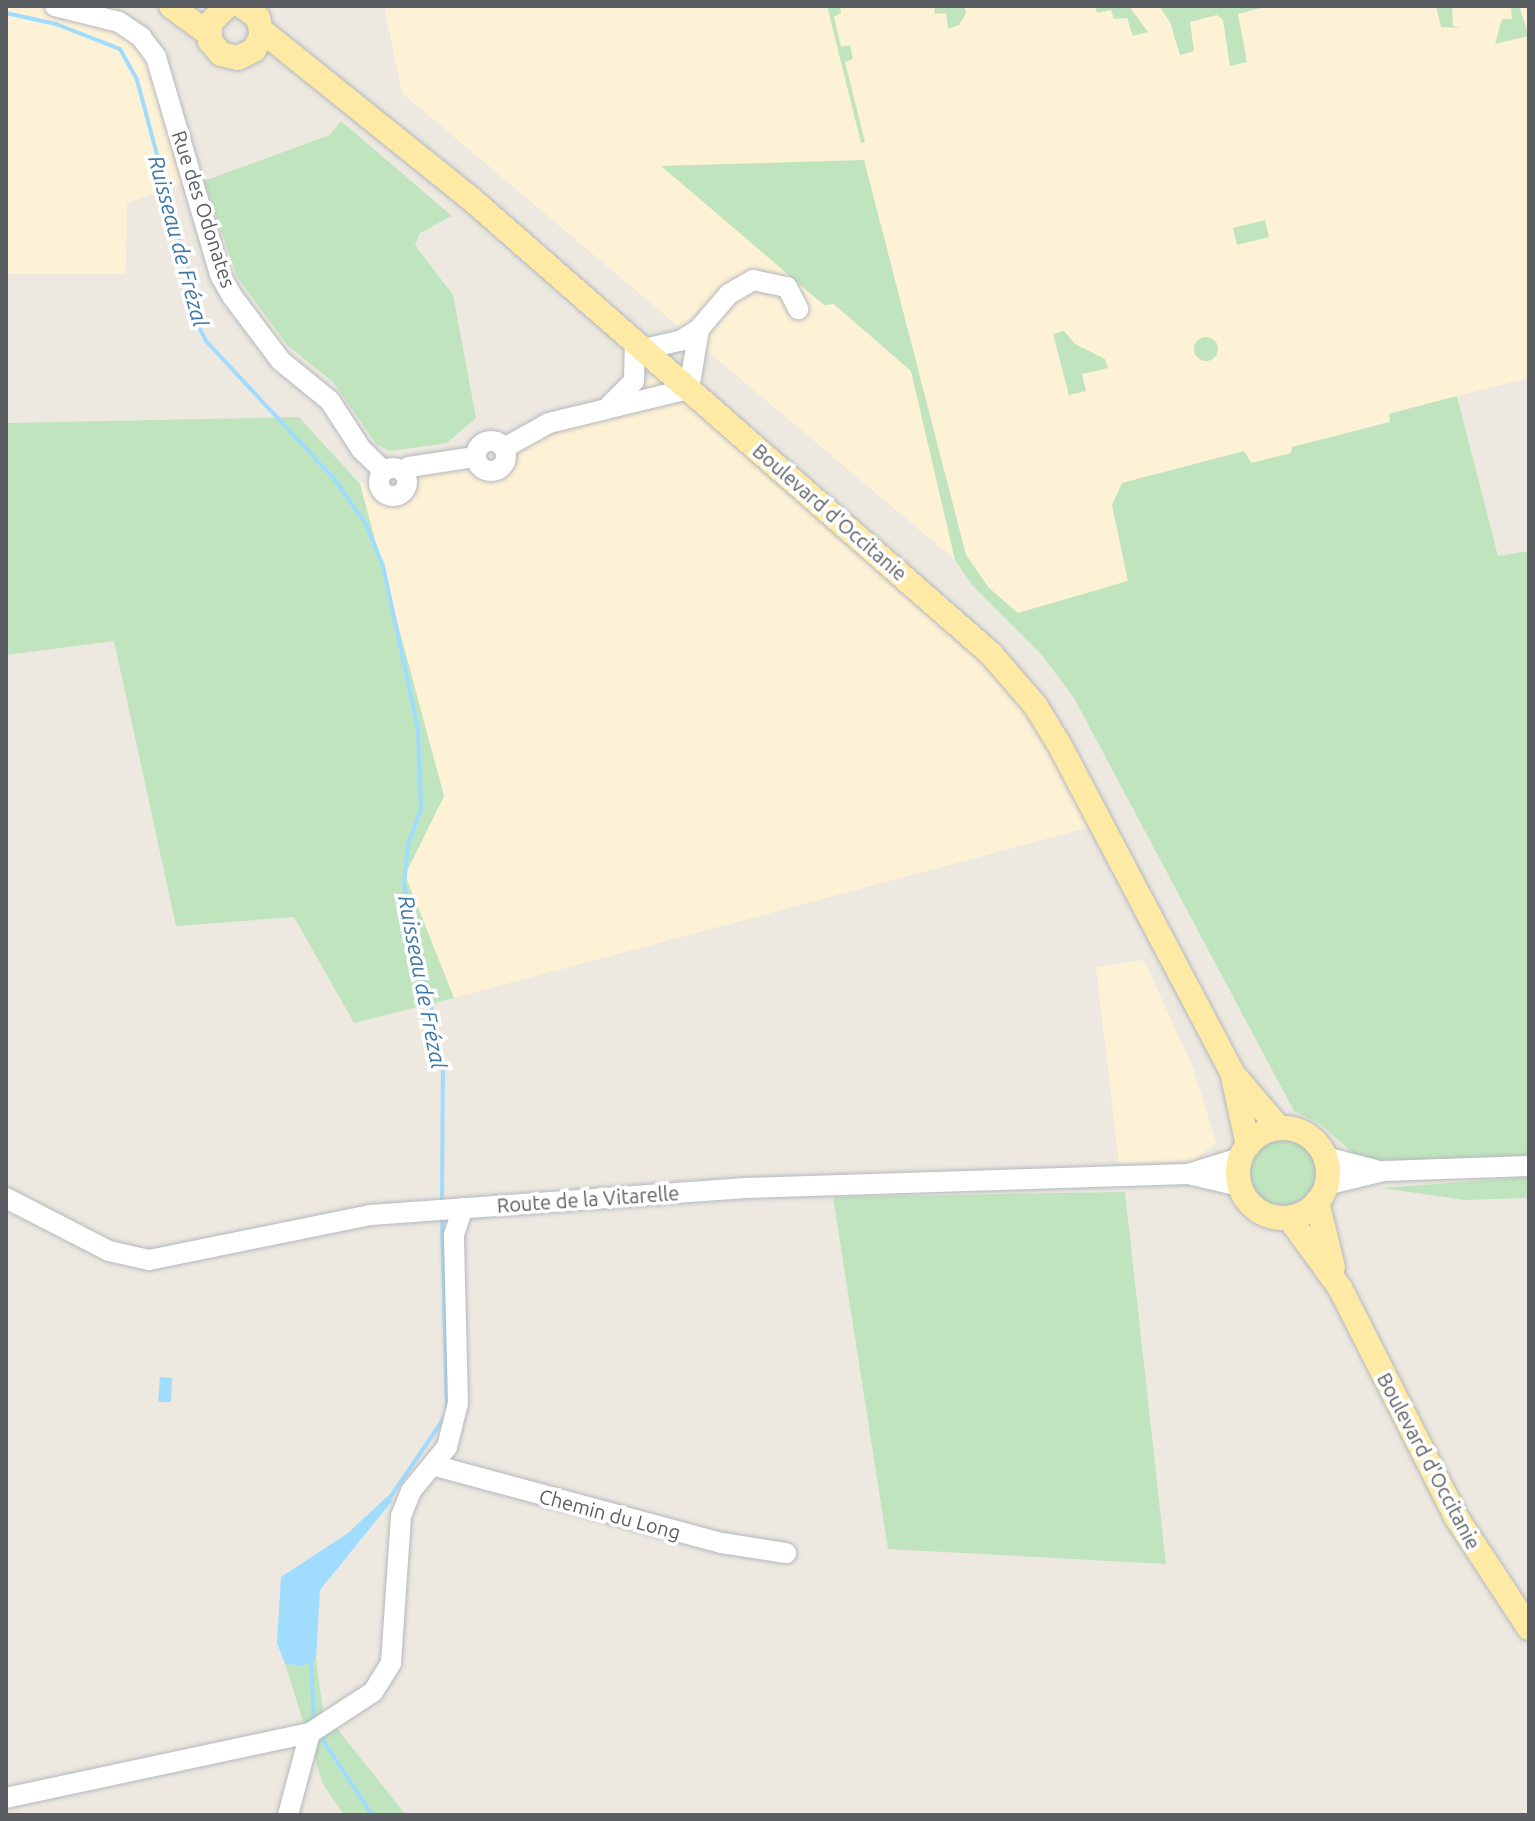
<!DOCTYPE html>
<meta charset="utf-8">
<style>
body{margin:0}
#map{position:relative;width:1535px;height:1821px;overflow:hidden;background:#ede9e1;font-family:Ubuntu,sans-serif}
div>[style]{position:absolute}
.commercial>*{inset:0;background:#fdf1d6}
.green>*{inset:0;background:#c0e5be}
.round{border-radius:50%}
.water>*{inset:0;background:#a0dcfe}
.stream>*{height:4px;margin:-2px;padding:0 2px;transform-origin:2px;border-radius:2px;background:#a0dcfe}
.roads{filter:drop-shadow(0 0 2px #b4b8bc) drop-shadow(0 0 2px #b4b8bc)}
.minor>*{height:20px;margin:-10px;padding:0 10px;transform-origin:10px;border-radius:10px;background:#fff}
.minor>.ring{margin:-10px;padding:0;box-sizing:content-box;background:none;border:20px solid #fff;border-radius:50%}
.major>*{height:24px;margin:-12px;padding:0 12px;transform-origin:12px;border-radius:12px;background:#feeaa5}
.major>.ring{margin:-12px;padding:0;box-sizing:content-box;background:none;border:24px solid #feeaa5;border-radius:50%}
span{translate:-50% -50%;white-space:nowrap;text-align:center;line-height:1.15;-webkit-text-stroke:7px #fff;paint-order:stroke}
.street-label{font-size:20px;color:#5a5e62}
.water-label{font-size:22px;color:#3c77a7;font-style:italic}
.frame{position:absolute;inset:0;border:8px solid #5a5e62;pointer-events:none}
</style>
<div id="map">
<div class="commercial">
<div style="clip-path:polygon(6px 6px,112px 6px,164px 50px,200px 178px,127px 203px,126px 274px,6px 274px)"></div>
<div style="clip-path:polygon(384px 6px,1529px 6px,1529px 378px,1389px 413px,1391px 421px,1292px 447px,1291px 453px,1251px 463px,1245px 452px,1112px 505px,1128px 581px,1018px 613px,989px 588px,966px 555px,864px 161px,662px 166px,824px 305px,833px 304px,911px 371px,955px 560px,402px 93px)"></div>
<div style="clip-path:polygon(666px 369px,991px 654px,1102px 824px,454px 998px,405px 875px,444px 796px,360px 484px,504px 448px,610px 405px)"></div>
<div style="clip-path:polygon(1144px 960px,1193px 1068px,1216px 1143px,1194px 1161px,1119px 1163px,1096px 967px)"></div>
</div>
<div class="green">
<div style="clip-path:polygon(827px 6px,840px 6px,841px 13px,834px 17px,841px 47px,850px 45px,853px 59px,845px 62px,865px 142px,861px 143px)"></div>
<div style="clip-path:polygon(934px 6px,965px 6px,966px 13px,959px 25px,948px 29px,946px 13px,935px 14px)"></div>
<div style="clip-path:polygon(1095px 6px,1129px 6px,1148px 32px,1133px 36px,1127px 18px,1114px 19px,1111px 10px,1097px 13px)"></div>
<div style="clip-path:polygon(1159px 6px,1269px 6px,1238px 14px,1247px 62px,1230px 66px,1223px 20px,1217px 15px,1190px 22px,1194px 51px,1180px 55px,1170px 22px)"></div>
<div style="clip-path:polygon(1436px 6px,1452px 6px,1453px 26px,1461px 28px,1441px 27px)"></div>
<div style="clip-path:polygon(1511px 6px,1519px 6px,1529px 36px,1495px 44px,1502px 19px,1512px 19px)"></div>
<div style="clip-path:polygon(341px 121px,452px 216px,420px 233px,415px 245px,453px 295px,476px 418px,447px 443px,391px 451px,377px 445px,333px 382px,287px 345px,237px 277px,204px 181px,330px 135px)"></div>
<div style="clip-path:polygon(864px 160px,966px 555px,989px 588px,1018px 613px,1128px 581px,1112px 505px,1122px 483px,1244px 451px,1251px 463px,1291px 453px,1292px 447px,1390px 422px,1389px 414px,1457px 396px,1498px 556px,1529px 551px,1529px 1159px,1385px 1165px,1361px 1160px,1320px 1124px,1294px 1111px,1074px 698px,1041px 654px,973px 586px,955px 560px,911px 371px,834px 304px,824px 305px,661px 166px)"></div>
<div style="clip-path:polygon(1265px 220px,1269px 237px,1237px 245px,1233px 228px)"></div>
<div style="clip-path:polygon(1064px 331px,1075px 344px,1105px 359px,1108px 368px,1082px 374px,1086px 391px,1069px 395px,1053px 334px)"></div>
<div class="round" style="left:1194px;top:337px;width:24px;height:24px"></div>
<div style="clip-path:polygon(299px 417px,360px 484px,444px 796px,405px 875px,454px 998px,354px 1023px,294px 917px,176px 926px,114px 641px,6px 655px,6px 423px)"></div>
<div class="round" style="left:1249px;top:1140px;width:68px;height:68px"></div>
<div style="clip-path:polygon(1529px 1177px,1529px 1198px,1465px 1200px,1381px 1188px)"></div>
<div style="clip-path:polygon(1125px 1192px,1166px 1564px,888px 1549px,833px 1197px)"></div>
<div style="clip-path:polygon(316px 1659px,323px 1711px,406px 1815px,344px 1815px,323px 1784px,285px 1664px,303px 1666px)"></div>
</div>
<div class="water">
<div style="clip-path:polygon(160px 1377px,172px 1378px,171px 1402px,158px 1402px)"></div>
<div style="clip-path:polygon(389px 1495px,392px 1501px,320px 1590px,316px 1659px,303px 1666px,285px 1664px,277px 1643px,281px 1577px,348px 1533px)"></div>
</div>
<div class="stream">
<div style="left:6px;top:13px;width:51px;rotate:12.4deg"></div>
<div style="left:56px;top:24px;width:69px;rotate:21.3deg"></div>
<div style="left:120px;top:49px;width:35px;rotate:61deg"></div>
<div style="left:137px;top:80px;width:205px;rotate:75deg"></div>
<div style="left:190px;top:278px;width:42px;rotate:83.2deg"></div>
<div style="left:195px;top:320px;width:24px;rotate:62deg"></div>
<div style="left:206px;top:341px;width:190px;rotate:47.1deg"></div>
<div style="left:335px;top:480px;width:54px;rotate:54.8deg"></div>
<div style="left:366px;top:524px;width:45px;rotate:68deg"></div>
<div style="left:383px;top:566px;width:167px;rotate:77.9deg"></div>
<div style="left:418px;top:729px;width:80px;rotate:87.9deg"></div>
<div style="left:421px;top:809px;width:38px;rotate:110deg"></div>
<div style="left:408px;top:845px;width:40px;rotate:95.7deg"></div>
<div style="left:404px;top:885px;width:180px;rotate:77.5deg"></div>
<div style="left:443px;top:1061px;width:144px;rotate:90.4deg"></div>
<div style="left:442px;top:1218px;width:191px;rotate:88.5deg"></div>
<div style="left:389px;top:1499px;width:99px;rotate:-55.7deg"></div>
<div style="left:311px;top:1660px;width:62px;rotate:87.2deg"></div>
<div style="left:319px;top:1734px;width:97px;rotate:56.8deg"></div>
</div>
<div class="roads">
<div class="minor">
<div style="left:55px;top:6px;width:66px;rotate:14deg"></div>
<div style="left:119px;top:22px;width:27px;rotate:34deg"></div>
<div style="left:141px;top:37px;width:25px;rotate:53deg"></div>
<div style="left:156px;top:57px;width:227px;rotate:73.6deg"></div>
<div style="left:220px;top:275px;width:24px;rotate:60deg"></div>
<div style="left:232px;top:296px;width:81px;rotate:53deg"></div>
<div style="left:281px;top:361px;width:63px;rotate:39.2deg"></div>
<div style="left:330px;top:401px;width:57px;rotate:57.1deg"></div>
<div style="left:361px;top:449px;width:32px;rotate:44deg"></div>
<div style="left:644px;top:349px;width:37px;rotate:-13deg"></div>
<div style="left:680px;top:341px;width:22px;rotate:-32deg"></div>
<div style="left:699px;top:329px;width:46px;rotate:-49.4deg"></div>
<div style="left:729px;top:294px;width:28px;rotate:-30deg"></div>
<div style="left:753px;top:280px;width:35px;rotate:12deg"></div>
<div style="left:787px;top:287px;width:25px;rotate:63deg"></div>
<div style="left:610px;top:405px;width:34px;rotate:-45deg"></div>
<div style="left:634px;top:381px;width:40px;rotate:-88.6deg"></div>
<div class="ring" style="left:476px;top:441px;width:10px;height:10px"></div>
<div style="left:504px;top:448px;width:51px;rotate:-29.1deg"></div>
<div style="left:549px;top:423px;width:144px;rotate:-13.7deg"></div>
<div style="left:689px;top:389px;width:61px;rotate:-80.5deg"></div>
<div class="ring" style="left:379px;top:468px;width:8px;height:8px"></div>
<div style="left:404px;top:473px;width:8px;rotate:-50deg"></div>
<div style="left:409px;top:467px;width:67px;rotate:-8.6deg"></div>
<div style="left:1325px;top:1157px;width:53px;rotate:14.3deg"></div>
<div style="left:1188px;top:1174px;width:53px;rotate:13deg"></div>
<div style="left:1326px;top:1185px;width:60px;rotate:-13.6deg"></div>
<div style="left:1384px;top:1171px;width:145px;rotate:-2deg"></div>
<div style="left:6px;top:1198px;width:116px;rotate:27.2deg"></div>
<div style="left:109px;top:1251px;width:41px;rotate:12.7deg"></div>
<div style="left:149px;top:1260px;width:226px;rotate:-11.5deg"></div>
<div style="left:370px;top:1215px;width:377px;rotate:-4.1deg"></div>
<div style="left:746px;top:1188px;width:442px;rotate:-1.8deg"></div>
<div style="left:1188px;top:1174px;width:54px;rotate:-17.1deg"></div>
<div style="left:436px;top:1466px;width:296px;rotate:15.1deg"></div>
<div style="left:722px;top:1543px;width:65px;rotate:8.9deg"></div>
<div style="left:6px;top:1798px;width:311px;rotate:-12.1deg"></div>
<div style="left:310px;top:1733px;width:75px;rotate:-33.1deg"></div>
<div style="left:373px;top:1692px;width:34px;rotate:-58deg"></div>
<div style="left:391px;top:1663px;width:147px;rotate:-86.1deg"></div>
<div style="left:401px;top:1516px;width:27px;rotate:-68deg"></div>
<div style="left:411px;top:1491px;width:57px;rotate:-50.7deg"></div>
<div style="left:447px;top:1447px;width:45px;rotate:-76deg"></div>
<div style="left:458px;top:1403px;width:168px;rotate:-91.4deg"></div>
<div style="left:454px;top:1235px;width:28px;rotate:-72deg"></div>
<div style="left:288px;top:1815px;width:85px;rotate:-75deg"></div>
</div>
<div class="major">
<div style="left:171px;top:6px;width:47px;rotate:36.4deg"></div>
<div style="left:227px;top:6px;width:24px;rotate:135deg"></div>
<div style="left:210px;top:23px;width:18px;rotate:90deg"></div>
<div style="left:210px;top:41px;width:17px;rotate:50deg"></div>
<div style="left:221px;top:54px;width:17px;rotate:13deg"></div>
<div style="left:238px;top:58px;width:18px;rotate:-27deg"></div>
<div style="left:254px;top:50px;width:17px;rotate:-62deg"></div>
<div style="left:262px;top:35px;width:17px;rotate:-103deg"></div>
<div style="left:258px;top:18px;width:20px;rotate:-143deg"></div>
<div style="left:261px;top:30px;width:267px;rotate:38.8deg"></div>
<div style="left:469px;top:197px;width:694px;rotate:41.2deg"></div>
<div style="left:991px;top:654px;width:67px;rotate:49.2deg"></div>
<div style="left:1035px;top:705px;width:46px;rotate:58.4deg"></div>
<div style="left:1059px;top:744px;width:373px;rotate:62.2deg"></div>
<div style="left:1233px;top:1074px;width:71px;rotate:49.6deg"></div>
<div style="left:1233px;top:1077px;width:70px;rotate:77.6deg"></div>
<div class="ring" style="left:1238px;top:1128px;width:66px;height:66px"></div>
<div style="left:1317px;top:1202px;width:67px;rotate:76.2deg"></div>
<div style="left:1289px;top:1218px;width:87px;rotate:53.9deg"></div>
<div style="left:1340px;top:1288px;width:257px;rotate:63.1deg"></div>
<div style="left:1456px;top:1517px;width:133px;rotate:56.7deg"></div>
</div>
</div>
<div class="street-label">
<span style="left:204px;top:209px;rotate:72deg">Rue des Odonates</span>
<span style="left:830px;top:512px;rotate:41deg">Boulevard d'Occitanie</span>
<span style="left:588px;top:1199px;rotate:-4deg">Route de la Vitarelle</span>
<span style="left:1429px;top:1461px;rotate:62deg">Boulevard d'Occitanie</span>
<span style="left:610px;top:1514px;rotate:15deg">Chemin du Long</span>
</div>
<div class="water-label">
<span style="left:179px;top:241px;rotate:75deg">Ruisseau de Frézal</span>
<span style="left:423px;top:982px;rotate:79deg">Ruisseau de Frézal</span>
</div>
<div class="frame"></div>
</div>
